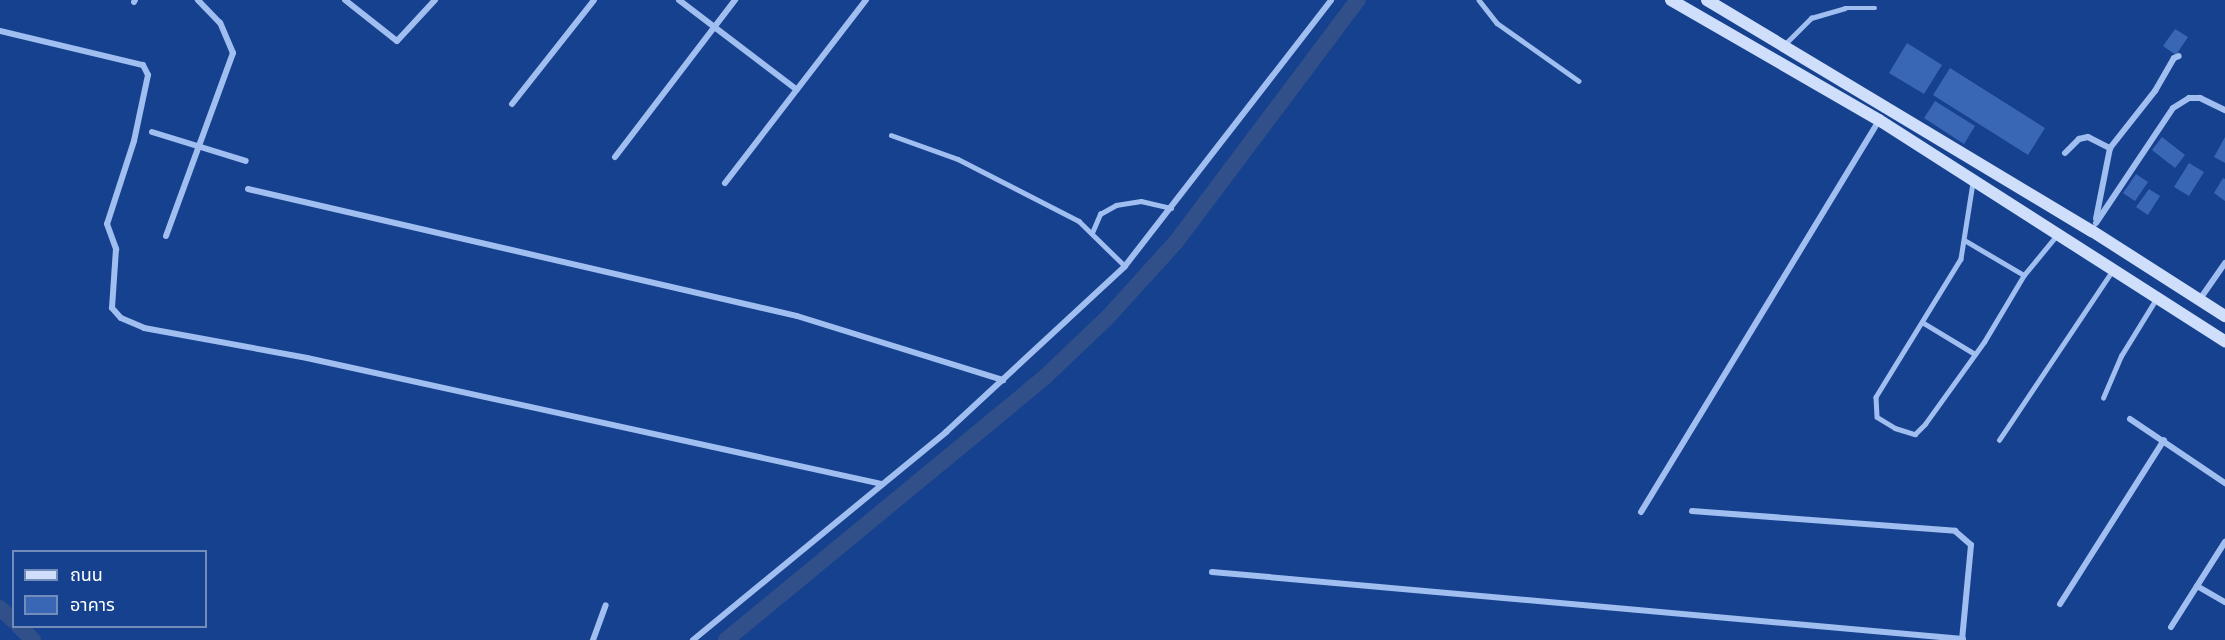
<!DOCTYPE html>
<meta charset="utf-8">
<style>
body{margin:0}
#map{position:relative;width:2225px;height:640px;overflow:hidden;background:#15418e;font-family:"DM Sans","Noto Sans Thai",sans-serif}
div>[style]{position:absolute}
.canal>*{height:16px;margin:-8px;padding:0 8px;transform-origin:8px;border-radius:8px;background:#31508a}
.building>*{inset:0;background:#3a67b5}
.lane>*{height:4.5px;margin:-2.25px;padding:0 2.25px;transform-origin:2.25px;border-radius:2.25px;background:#a0bef0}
.street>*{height:6px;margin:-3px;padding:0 3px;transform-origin:3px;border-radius:3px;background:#a0bef0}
.secondary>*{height:12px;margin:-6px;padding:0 6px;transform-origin:6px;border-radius:6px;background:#cedefb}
span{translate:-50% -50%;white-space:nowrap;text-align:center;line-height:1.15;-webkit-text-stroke:5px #15418e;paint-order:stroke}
.legend{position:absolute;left:12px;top:550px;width:195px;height:78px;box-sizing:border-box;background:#15418e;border:2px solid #738dbb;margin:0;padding:8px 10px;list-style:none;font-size:18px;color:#fff}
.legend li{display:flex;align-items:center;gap:12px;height:30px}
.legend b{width:30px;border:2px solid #738dbb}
</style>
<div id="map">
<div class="canal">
<div style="left:0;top:608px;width:19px;rotate:43deg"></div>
<div style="left:19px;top:626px;width:20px;rotate:45deg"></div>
<div style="left:726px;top:640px;width:415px;rotate:-39.5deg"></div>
<div style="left:1046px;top:376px;width:84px;rotate:-43.6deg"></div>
<div style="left:1107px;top:318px;width:103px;rotate:-47.8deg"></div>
<div style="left:1176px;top:242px;width:303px;rotate:-53.1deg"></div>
</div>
<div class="building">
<div style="clip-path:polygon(2175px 29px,2188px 37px,2176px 55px,2163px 46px)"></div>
<div style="clip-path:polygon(1907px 43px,1942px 65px,1924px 94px,1889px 73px)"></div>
<div style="clip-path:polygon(1950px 68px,2045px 128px,2028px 155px,1933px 95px)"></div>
<div style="clip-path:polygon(1935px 101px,1975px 126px,1964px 144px,1924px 118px)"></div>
<div style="clip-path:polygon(2162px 137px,2185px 155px,2175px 168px,2152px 150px)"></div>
<div style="clip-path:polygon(2225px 137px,2225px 163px,2214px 157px)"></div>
<div style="clip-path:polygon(2189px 163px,2204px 172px,2189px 196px,2174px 187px)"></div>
<div style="clip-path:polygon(2136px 174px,2148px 182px,2135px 201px,2123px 193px)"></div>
<div style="clip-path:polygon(2223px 178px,2225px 179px,2225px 201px,2214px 193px)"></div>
<div style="clip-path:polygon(2149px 189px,2160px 196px,2148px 215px,2136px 207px)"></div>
</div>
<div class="lane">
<div style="left:1479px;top:0;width:29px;rotate:52deg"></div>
<div style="left:1497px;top:23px;width:100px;rotate:35.3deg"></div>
<div style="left:1785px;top:44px;width:37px;rotate:-45deg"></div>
<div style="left:1811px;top:18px;width:35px;rotate:-16deg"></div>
<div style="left:1845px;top:8px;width:30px"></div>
<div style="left:891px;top:135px;width:71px;rotate:19.7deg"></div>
<div style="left:958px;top:159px;width:136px;rotate:27.1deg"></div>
<div style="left:1079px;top:221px;width:64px;rotate:44.4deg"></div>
<div style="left:1973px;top:183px;width:77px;rotate:99deg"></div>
<div style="left:1961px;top:259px;width:162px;rotate:121.6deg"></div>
<div style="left:1876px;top:397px;width:20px;rotate:87deg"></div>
<div style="left:1877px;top:417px;width:21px;rotate:31deg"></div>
<div style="left:1895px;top:428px;width:21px;rotate:17deg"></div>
<div style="left:1915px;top:434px;width:14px;rotate:-45deg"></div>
<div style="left:1925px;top:424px;width:101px;rotate:-54.3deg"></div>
<div style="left:1984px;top:342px;width:78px;rotate:-59.2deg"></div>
<div style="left:2024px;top:275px;width:52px;rotate:-50.5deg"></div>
<div style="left:1092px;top:233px;width:21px;rotate:-67deg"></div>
<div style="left:1100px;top:214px;width:18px;rotate:-29deg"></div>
<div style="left:1116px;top:205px;width:25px;rotate:-9deg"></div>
<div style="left:1141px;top:201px;width:31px;rotate:13deg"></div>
<div style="left:1966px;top:241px;width:67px;rotate:30.4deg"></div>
<div style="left:1922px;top:322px;width:62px;rotate:31.1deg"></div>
<div style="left:2103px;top:398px;width:46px;rotate:-66.8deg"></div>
<div style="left:2121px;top:356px;width:67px;rotate:-58.4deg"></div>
<div style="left:1999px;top:440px;width:205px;rotate:-56.2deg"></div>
</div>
<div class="street">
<div style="left:345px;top:0;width:66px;rotate:38.3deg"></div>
<div style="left:397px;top:41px;width:56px;rotate:-47.2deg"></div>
<div style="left:679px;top:0;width:148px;rotate:37.3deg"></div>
<div style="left:134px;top:2px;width:2px;rotate:-63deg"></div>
<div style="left:0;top:31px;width:147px;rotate:13.4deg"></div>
<div style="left:143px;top:65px;width:11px;rotate:63deg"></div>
<div style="left:148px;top:75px;width:67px;rotate:102deg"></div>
<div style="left:134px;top:141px;width:87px;rotate:108deg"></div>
<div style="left:107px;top:224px;width:27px;rotate:70deg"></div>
<div style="left:116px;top:249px;width:59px;rotate:93.9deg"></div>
<div style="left:112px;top:308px;width:13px;rotate:48deg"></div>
<div style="left:121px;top:318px;width:25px;rotate:23deg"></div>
<div style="left:144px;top:328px;width:166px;rotate:10.4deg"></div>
<div style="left:307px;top:358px;width:589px;rotate:12.36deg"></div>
<div style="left:512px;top:104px;width:132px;rotate:-51.7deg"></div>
<div style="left:152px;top:132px;width:98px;rotate:17.1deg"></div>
<div style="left:2110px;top:148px;width:73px;rotate:-51.7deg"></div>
<div style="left:2155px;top:91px;width:38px;rotate:-60deg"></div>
<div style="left:2174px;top:58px;width:5px;rotate:-22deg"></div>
<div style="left:2065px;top:153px;width:20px;rotate:-45deg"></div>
<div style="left:2079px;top:139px;width:9px;rotate:-13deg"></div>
<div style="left:2088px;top:137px;width:25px;rotate:27deg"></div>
<div style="left:2110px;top:148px;width:72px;rotate:101.2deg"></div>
<div style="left:615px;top:157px;width:198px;rotate:-52.6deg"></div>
<div style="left:725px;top:183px;width:231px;rotate:-52.4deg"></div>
<div style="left:248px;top:189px;width:563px;rotate:13.03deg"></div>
<div style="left:797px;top:316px;width:216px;rotate:17.3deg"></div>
<div style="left:2096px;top:223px;width:138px;rotate:-56.2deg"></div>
<div style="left:2173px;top:108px;width:19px;rotate:-32deg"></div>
<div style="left:2189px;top:98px;width:11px"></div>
<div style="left:2200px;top:98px;width:28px;rotate:26deg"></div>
<div style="left:166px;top:236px;width:195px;rotate:-69.9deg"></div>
<div style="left:233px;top:53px;width:33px;rotate:-113deg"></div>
<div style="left:220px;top:23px;width:32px;rotate:-134deg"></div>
<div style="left:2200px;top:299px;width:44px;rotate:-55.2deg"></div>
<div style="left:2130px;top:419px;width:115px;rotate:34deg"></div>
<div style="left:1692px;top:511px;width:264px;rotate:4.3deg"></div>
<div style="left:1955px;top:531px;width:21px;rotate:41deg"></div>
<div style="left:1971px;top:545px;width:95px;rotate:95.4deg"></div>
<div style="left:1641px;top:512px;width:459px;rotate:-58.7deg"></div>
<div style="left:1212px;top:572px;width:754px;rotate:5.1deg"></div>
<div style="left:2197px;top:586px;width:32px;rotate:30deg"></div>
<div style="left:2060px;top:604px;width:194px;rotate:-57.6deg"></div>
<div style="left:2171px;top:627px;width:101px;rotate:-57.6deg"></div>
<div style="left:593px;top:640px;width:37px;rotate:-70deg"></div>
<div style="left:693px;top:640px;width:328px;rotate:-39.4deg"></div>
<div style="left:946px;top:432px;width:244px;rotate:-42.8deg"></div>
<div style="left:1125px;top:266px;width:336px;rotate:-52.2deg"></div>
</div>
<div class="secondary">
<div style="left:1671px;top:0;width:240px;rotate:30deg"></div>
<div style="left:1879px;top:120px;width:411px;rotate:32.6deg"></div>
<div style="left:1707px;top:0;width:449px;rotate:31deg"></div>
<div style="left:2092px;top:231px;width:158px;rotate:32.6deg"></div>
</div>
<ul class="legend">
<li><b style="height:8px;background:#cedefb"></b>ถนน</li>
<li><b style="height:16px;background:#3a67b5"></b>อาคาร</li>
</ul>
</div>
